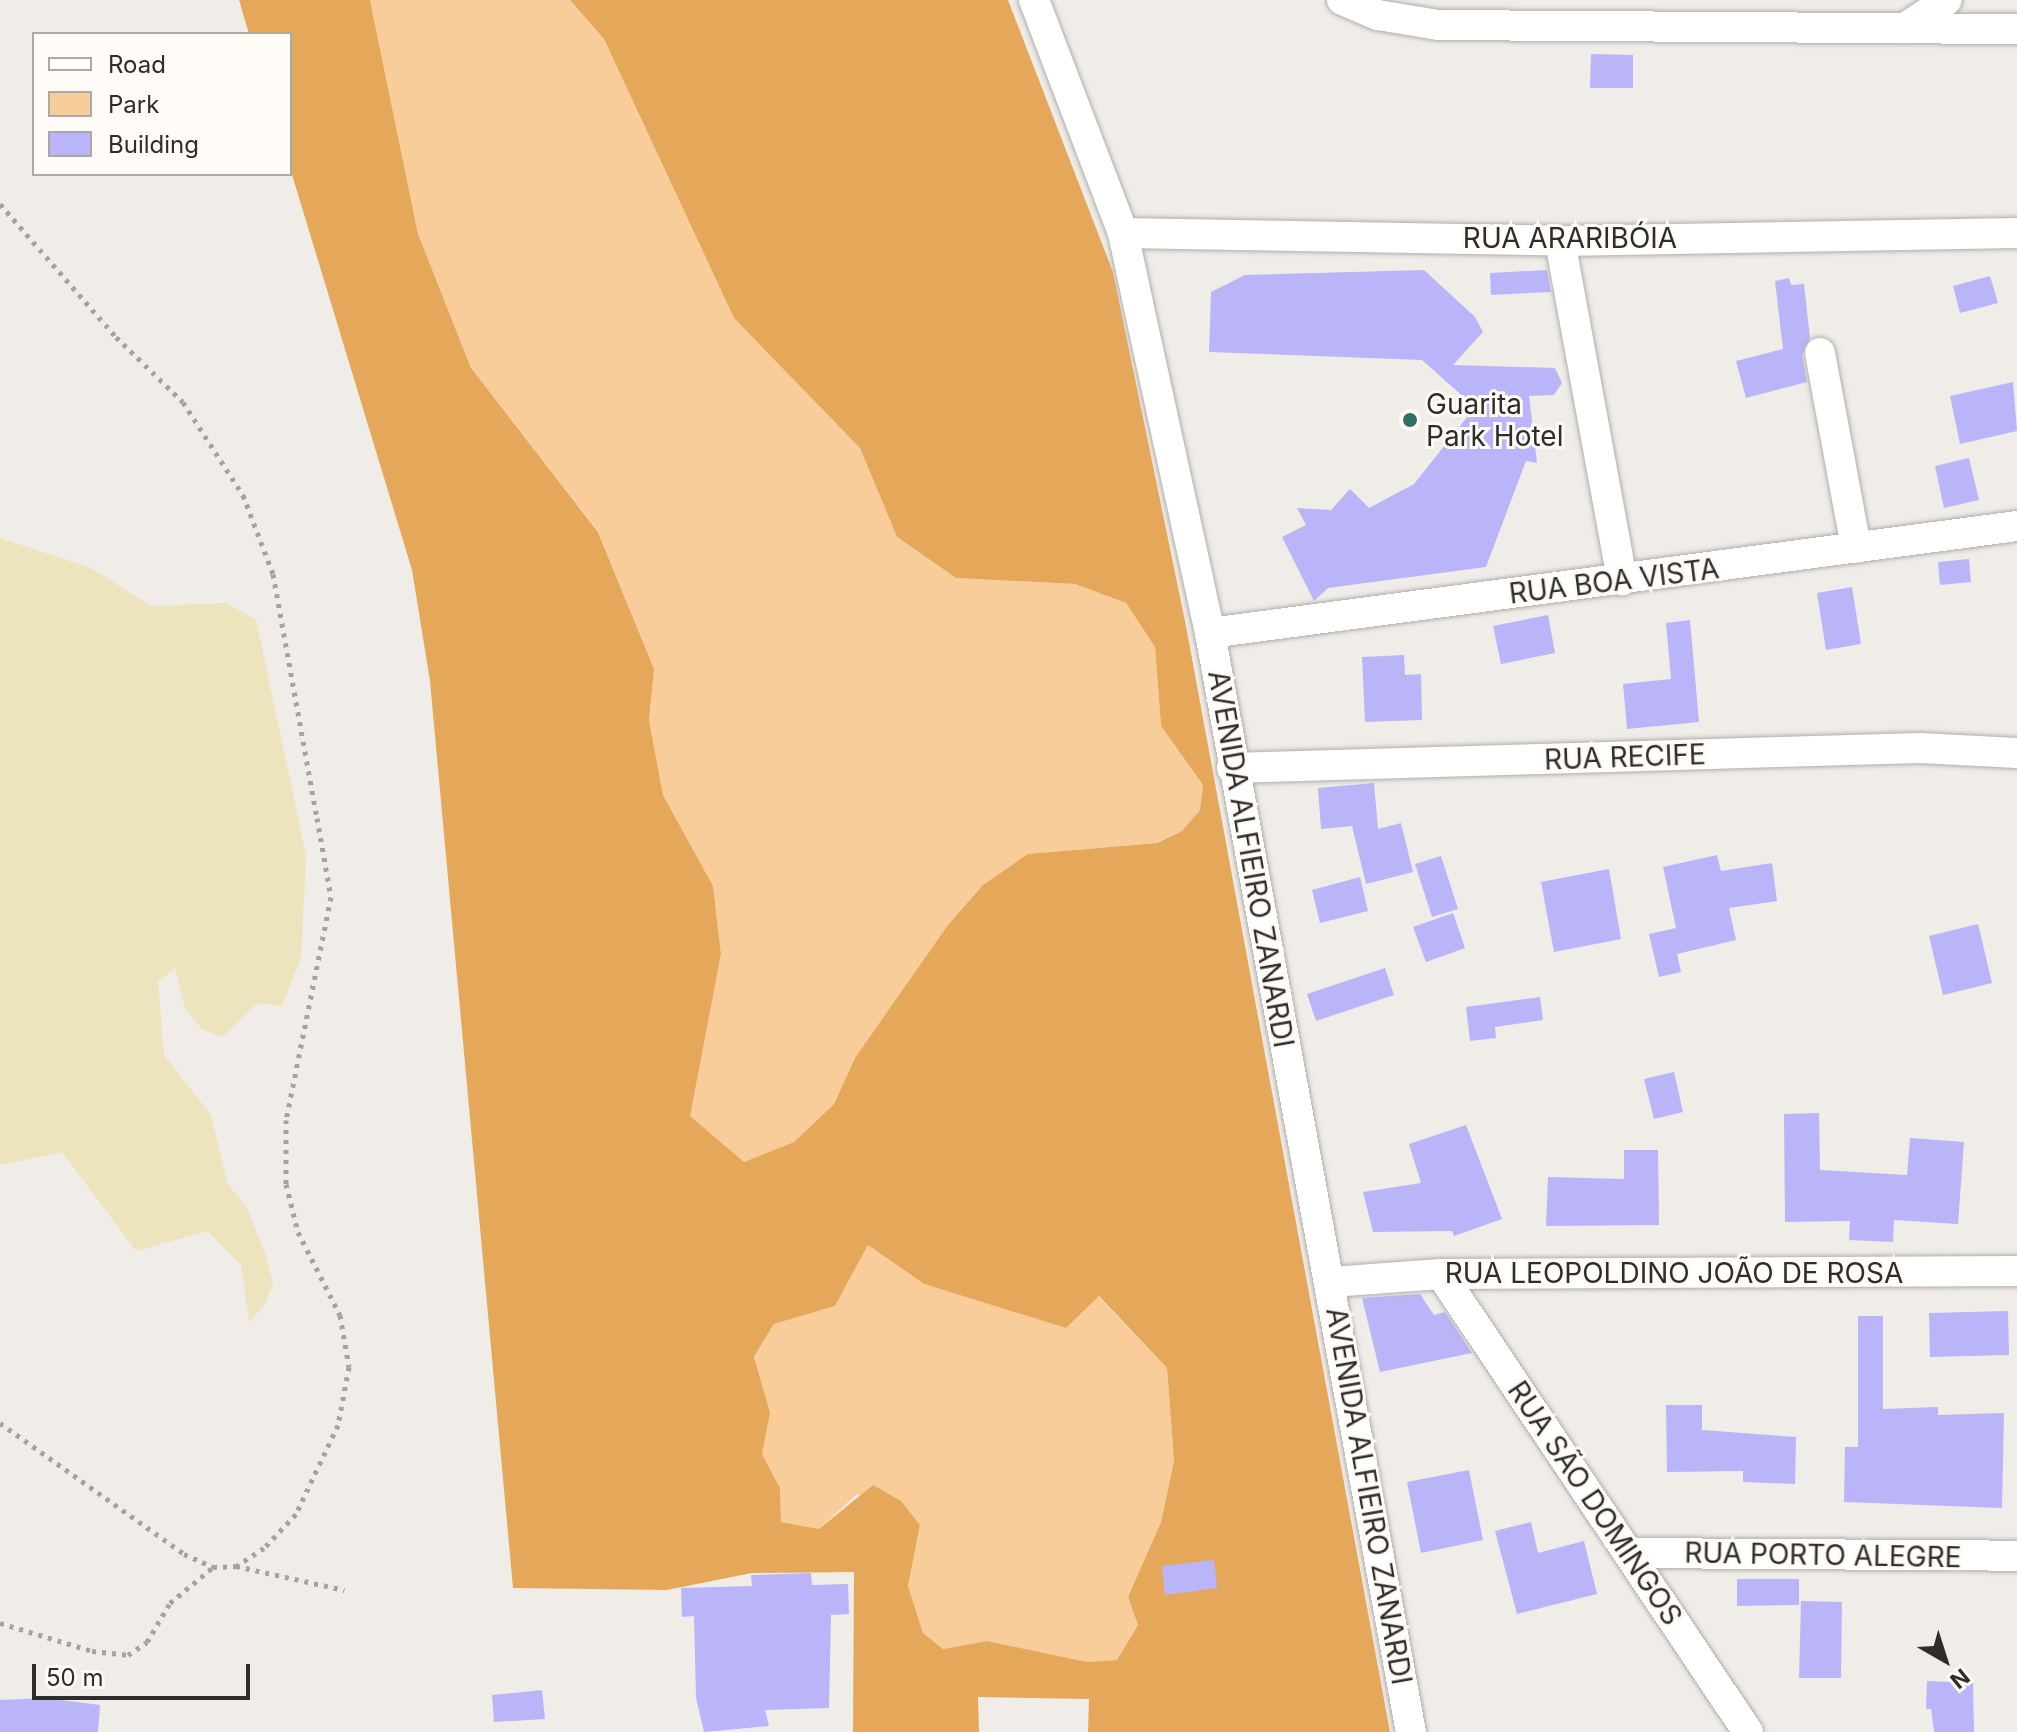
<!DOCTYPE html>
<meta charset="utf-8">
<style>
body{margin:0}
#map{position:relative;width:2017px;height:1732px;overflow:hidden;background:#f0ece8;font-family:Inter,sans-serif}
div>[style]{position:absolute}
.green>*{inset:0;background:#f8cd9a}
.forest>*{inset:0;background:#e5a85b}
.sand>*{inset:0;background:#ede4be}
.building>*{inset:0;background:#bab5f8}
.path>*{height:5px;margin-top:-2.5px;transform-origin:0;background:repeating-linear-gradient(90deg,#a5a29f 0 4px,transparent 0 10px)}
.roads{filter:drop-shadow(0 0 2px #b2aeaa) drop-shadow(0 0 2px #b2aeaa)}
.street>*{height:30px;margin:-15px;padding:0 15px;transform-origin:15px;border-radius:15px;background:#fff}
.dots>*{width:22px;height:22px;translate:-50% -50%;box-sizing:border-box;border:4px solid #fefaf5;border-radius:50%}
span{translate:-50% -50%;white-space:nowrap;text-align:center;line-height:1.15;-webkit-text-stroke:6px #fefaf5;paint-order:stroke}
.street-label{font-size:28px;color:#2f2d2c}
.poi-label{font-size:28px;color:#2f2d2c}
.left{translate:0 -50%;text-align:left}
.legend{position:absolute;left:32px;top:32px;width:260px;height:144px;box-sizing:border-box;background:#fefaf5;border:2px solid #aba8a5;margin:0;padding:10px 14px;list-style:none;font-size:24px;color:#2f2d2c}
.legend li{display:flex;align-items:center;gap:16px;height:40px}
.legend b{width:40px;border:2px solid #aba8a5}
.north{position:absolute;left:1905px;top:1620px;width:80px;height:80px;-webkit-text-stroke:6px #fefaf5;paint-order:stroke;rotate:141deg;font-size:22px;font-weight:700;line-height:32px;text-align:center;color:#2f2d2c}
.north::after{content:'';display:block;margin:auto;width:28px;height:36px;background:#2f2d2c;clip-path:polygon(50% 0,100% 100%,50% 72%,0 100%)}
.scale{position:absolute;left:32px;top:1664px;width:218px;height:36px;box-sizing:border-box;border:4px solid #2f2d2c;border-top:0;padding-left:10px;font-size:24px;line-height:28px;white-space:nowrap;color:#2f2d2c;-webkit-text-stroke:6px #fefaf5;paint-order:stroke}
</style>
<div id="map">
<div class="green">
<div style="clip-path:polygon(370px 0,570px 0,604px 39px,734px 317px,860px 448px,897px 537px,956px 578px,1075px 584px,1126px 603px,1155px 647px,1161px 726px,1203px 785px,1200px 810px,1182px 831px,1156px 843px,1028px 854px,855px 1058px,834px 1104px,794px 1142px,744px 1162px,689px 1116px,721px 954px,713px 886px,663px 795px,649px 720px,654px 669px,598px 531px,471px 368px,418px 234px)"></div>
<div style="clip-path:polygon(868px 1245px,924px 1284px,1066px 1328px,1098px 1296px,1167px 1368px,1174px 1461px,1161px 1522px,1128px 1597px,1138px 1625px,1117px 1660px,1087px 1662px,987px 1641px,943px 1649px,923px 1633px,908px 1586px,920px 1525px,857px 1494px,819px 1529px,781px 1522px,780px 1488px,762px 1454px,769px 1413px,754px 1358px,774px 1324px,835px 1306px)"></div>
</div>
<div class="forest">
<div style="clip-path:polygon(evenodd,239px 0,370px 0,418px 234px,471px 368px,598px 532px,654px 669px,649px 720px,663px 795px,713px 886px,721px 954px,690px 1116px,744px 1162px,794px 1142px,834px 1104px,855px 1058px,948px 925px,983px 885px,1028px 854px,1157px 843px,1182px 831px,1200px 810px,1203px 785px,1161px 726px,1155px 647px,1126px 603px,1075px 584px,956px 578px,897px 537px,860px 448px,734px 318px,604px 39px,570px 0,1008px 0,1113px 272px,1186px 626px,1390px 1732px,1088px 1732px,1089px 1699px,978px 1697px,979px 1732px,853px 1732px,854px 1572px,752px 1573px,667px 1590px,513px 1588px,430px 681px,412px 570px,290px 168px,290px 34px,249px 34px,239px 0,868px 1245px,924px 1284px,1066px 1328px,1099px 1296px,1167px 1368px,1174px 1461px,1161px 1522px,1128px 1597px,1138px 1625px,1117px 1660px,1087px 1662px,987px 1641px,943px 1649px,923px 1633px,908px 1586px,920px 1525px,901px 1501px,873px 1485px,819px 1529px,781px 1522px,780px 1488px,762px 1454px,770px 1413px,754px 1357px,774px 1324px,835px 1306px,868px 1245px)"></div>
</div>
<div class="sand">
<div style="clip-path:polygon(0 538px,91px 568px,151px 606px,227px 603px,256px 620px,306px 855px,301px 958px,282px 1006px,256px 1003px,222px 1037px,202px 1029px,185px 1008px,175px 968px,158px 982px,164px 1055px,211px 1115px,227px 1183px,247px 1208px,266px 1256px,273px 1283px,266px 1303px,249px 1322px,241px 1265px,208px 1231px,136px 1251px,62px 1152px,0 1165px)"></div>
</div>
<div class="building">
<div style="clip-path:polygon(1591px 54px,1633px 55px,1633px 88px,1590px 88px)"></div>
<div style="clip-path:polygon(1424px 270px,1475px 317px,1483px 332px,1453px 365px,1555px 368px,1562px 383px,1554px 395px,1529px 396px,1537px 463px,1526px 461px,1486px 567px,1328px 588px,1314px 601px,1282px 537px,1306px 525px,1297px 508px,1331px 510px,1350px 489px,1369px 508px,1414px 484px,1475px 407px,1422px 360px,1209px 352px,1211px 292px,1245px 275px)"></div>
<div style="clip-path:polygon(1547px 270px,1551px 292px,1491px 295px,1490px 273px)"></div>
<div style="clip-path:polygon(1990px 276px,1998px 303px,1960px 313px,1953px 286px)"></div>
<div style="clip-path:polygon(1789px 278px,1791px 285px,1804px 284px,1810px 338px,1802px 355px,1807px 382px,1746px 398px,1736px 361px,1783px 349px,1775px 281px)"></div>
<div style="clip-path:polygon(2013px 382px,2017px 431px,1960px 444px,1950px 396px)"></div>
<div style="clip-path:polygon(1969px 458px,1979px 500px,1944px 508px,1935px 466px)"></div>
<div style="clip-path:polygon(1969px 559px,1971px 582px,1940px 585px,1938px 562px)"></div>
<div style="clip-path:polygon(1852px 587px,1861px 644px,1826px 650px,1817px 593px)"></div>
<div style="clip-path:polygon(1548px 615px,1555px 653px,1501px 664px,1493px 626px)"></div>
<div style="clip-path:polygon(1690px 620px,1699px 722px,1627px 729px,1623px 684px,1671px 679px,1666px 623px)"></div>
<div style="clip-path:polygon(1404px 655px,1405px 675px,1421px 674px,1422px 720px,1365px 722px,1362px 657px)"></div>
<div style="clip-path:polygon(1374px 783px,1378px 829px,1401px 823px,1413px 872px,1366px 884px,1352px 826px,1321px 829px,1318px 788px)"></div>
<div style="clip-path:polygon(1717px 855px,1721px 871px,1772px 863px,1777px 901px,1729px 908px,1736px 940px,1677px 954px,1681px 972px,1659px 977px,1649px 934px,1676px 928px,1663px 867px)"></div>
<div style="clip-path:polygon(1441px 856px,1458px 909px,1432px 917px,1415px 864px)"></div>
<div style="clip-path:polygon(1609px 869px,1621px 939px,1554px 952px,1541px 882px)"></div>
<div style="clip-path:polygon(1360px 877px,1368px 911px,1320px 923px,1312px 890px)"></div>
<div style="clip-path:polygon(1453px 913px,1465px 948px,1426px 962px,1413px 927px)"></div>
<div style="clip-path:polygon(1978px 924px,1992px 983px,1943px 995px,1929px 936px)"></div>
<div style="clip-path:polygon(1385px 968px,1394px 995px,1316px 1021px,1307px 994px)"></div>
<div style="clip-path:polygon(1540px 997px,1543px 1020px,1495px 1027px,1496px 1038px,1470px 1041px,1466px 1007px)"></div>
<div style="clip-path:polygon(1674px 1072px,1683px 1112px,1654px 1119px,1644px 1079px)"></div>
<div style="clip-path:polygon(1819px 1113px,1820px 1170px,1907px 1175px,1910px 1138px,1964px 1142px,1958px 1224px,1894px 1220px,1893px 1242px,1849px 1240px,1850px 1221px,1785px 1222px,1784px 1114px)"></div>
<div style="clip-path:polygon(1466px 1125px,1502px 1219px,1454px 1236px,1452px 1231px,1373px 1232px,1363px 1192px,1421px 1183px,1409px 1144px)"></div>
<div style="clip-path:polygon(1624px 1150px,1658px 1150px,1659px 1225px,1546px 1226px,1548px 1177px,1624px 1179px)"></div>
<div style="clip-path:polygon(1420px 1294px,1434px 1315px,1445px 1312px,1472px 1353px,1380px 1372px,1362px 1298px)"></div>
<div style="clip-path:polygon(2008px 1311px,2009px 1355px,1930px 1357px,1929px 1313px)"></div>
<div style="clip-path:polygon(1858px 1316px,1883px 1316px,1883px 1409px,1938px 1407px,1938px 1415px,2004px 1413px,2002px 1508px,1844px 1502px,1845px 1447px,1858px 1447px)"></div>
<div style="clip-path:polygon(1666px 1405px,1702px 1405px,1702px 1430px,1796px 1437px,1795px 1484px,1743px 1482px,1743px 1471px,1667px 1472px)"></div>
<div style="clip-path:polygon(1469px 1470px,1483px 1540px,1421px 1553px,1407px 1482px)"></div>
<div style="clip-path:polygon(1531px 1522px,1538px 1553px,1584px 1541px,1597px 1594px,1517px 1614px,1495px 1531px)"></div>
<div style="clip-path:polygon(1214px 1560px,1217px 1588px,1165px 1595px,1162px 1566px)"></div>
<div style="clip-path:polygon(811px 1573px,812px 1585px,848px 1584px,849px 1614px,831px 1615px,829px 1708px,765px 1710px,769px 1726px,704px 1732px,696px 1698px,694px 1616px,682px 1617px,681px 1588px,752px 1586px,751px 1575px)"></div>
<div style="clip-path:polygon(1737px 1579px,1799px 1579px,1799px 1605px,1737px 1606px)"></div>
<div style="clip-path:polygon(1801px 1601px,1842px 1602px,1841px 1678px,1799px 1678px)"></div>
<div style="clip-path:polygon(1927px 1681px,1973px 1683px,1974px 1732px,1934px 1732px,1931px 1709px,1926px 1709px)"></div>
<div style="clip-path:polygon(542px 1690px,545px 1719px,494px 1722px,492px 1695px)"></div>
<div style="clip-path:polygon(45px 1698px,100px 1705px,98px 1732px,0 1732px,0 1700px)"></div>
</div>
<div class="path">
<div style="left:0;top:204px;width:176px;rotate:48.9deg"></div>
<div style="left:116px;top:337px;width:93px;rotate:44.1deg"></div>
<div style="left:183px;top:402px;width:111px;rotate:57.2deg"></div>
<div style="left:243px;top:495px;width:85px;rotate:69.2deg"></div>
<div style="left:273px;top:574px;width:248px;rotate:79.8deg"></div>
<div style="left:317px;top:818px;width:80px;rotate:80deg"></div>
<div style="left:331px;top:897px;width:227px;rotate:101.4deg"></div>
<div style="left:286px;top:1120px;width:64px;rotate:90deg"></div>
<div style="left:286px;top:1184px;width:49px;rotate:76deg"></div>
<div style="left:298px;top:1232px;width:93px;rotate:63.2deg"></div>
<div style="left:340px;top:1315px;width:53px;rotate:80.2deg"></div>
<div style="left:349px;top:1367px;width:59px;rotate:100.7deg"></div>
<div style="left:338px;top:1425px;width:98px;rotate:115.3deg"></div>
<div style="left:296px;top:1514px;width:47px;rotate:133.3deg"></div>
<div style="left:264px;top:1548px;width:33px;rotate:147deg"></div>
<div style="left:0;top:1423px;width:226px;rotate:35.4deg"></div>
<div style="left:184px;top:1554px;width:32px;rotate:24deg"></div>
<div style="left:213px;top:1567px;width:23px;rotate:-2deg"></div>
<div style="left:236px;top:1566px;width:111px;rotate:12.5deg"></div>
<div style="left:0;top:1623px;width:96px;rotate:16.9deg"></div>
<div style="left:92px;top:1651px;width:36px;rotate:6deg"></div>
<div style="left:128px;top:1655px;width:23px;rotate:-34deg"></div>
<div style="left:147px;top:1642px;width:45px;rotate:-59.5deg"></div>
<div style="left:170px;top:1603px;width:56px;rotate:-39.9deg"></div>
</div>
<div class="roads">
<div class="street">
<div style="left:1034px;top:0;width:249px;rotate:69.1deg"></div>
<div style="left:1123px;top:233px;width:72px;rotate:77.9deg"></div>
<div style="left:1138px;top:303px;width:338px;rotate:77.7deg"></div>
<div style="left:1210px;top:633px;width:1117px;rotate:79.64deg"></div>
<div style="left:1342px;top:0;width:39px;rotate:23deg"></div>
<div style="left:1378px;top:15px;width:61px;rotate:9.5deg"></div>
<div style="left:1438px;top:25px;width:579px;rotate:0.4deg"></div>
<div style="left:1905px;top:28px;width:50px;rotate:-33.7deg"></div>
<div style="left:1123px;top:233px;width:437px;rotate:1deg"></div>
<div style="left:1560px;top:241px;width:457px;rotate:-1deg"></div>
<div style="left:1560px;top:241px;width:345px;rotate:79.6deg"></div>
<div style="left:1820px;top:353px;width:198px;rotate:79.5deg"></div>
<div style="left:1210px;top:633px;width:814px;rotate:-7.55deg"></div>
<div style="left:1232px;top:768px;width:688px;rotate:-1.67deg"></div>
<div style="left:1920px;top:748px;width:97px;rotate:3deg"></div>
<div style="left:1441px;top:1274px;width:551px;rotate:56.17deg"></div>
<div style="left:1331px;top:1282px;width:110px;rotate:-4.2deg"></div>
<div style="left:1441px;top:1274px;width:576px;rotate:-0.3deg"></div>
<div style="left:1630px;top:1553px;width:387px;rotate:0.4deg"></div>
</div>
</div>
<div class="dots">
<div style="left:1410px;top:420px;background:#2e7266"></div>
</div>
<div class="street-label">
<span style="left:1570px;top:238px">RUA ARARIBÓIA</span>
<span style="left:1614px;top:581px;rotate:-7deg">RUA BOA VISTA</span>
<span style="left:1625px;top:757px;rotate:-2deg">RUA RECIFE</span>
<span style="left:1251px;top:859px;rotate:80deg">AVENIDA ALFIEIRO ZANARDI</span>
<span style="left:1674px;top:1273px">RUA LEOPOLDINO JOÃO DE ROSA</span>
<span style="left:1369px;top:1496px;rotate:80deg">AVENIDA ALFIEIRO ZANARDI</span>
<span style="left:1595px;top:1503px;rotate:56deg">RUA SÃO DOMINGOS</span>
<span style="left:1823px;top:1555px;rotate:1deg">RUA PORTO ALEGRE</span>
</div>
<div class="poi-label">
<span class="left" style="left:1426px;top:420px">Guarita<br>Park Hotel</span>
</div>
<ul class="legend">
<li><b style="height:10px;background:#fff"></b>Road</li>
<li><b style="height:22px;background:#f8cd9a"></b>Park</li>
<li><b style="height:22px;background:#bab5f8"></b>Building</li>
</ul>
<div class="north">N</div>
<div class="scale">50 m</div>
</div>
